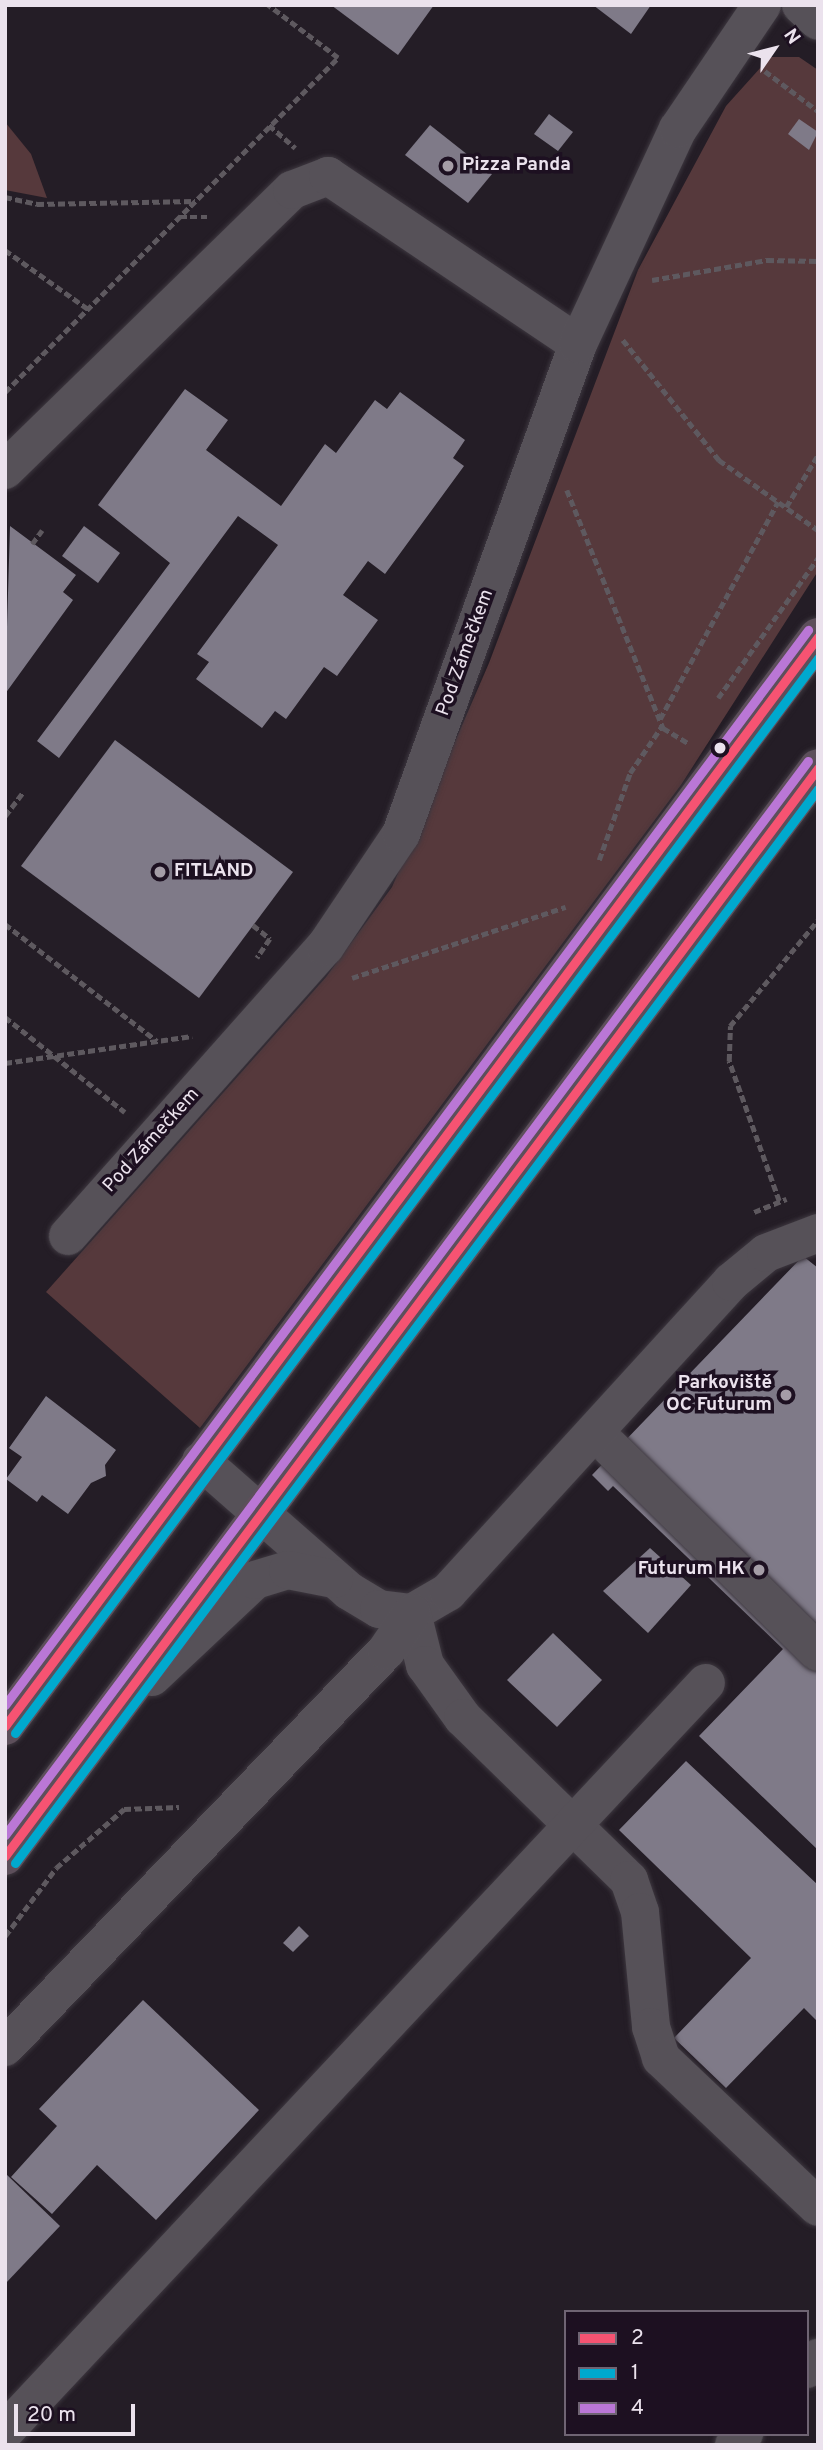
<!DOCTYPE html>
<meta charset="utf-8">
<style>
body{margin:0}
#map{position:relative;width:823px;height:2450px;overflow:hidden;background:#241d26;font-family:Overpass,sans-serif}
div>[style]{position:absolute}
.green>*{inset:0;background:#56393c}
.building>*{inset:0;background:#7f7a88}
.path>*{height:4.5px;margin-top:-2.25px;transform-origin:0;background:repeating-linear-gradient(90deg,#5e595f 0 7px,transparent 0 10.5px)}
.roads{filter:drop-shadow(0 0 2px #3d373f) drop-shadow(0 0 2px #3d373f)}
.minor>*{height:38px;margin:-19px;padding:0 19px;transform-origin:19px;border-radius:19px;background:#565158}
.major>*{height:38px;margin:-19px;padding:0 19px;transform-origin:19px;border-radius:19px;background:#5d4f5b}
.bus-1>*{height:9px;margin:-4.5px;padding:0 4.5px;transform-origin:4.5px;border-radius:4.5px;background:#f65372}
.bus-2>*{height:9px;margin:-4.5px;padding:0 4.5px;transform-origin:4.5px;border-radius:4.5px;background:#00a9ce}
.bus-3>*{height:9px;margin:-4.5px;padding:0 4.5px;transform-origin:4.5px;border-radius:4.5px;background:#ba77d6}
.dots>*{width:19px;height:19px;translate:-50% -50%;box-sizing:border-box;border:4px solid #1d1021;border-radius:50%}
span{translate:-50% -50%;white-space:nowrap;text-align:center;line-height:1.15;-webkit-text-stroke:7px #1d1021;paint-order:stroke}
.poi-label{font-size:19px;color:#ebe2ed;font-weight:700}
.left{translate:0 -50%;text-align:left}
.right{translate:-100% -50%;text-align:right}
.street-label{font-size:19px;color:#ebe2ed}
.frame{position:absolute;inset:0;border:7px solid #ebe2ed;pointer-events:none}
.legend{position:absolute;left:564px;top:2310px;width:245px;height:126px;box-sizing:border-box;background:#1d1021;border:2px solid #6f6473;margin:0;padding:9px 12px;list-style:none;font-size:21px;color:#ebe2ed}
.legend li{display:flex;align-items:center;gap:14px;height:35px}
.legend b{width:35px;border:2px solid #6f6473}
.north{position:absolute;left:739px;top:14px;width:70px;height:70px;-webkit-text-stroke:5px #1d1021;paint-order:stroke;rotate:55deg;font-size:19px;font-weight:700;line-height:28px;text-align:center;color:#ebe2ed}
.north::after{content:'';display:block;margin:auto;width:24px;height:32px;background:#ebe2ed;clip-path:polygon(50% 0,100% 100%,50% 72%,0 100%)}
.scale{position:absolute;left:14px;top:2404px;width:121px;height:32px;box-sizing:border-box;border:4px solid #ebe2ed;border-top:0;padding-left:9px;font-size:21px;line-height:24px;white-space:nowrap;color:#ebe2ed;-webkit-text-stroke:5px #1d1021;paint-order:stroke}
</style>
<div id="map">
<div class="green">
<div style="clip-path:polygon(770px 57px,799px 57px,818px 70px,818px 571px,681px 785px,200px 1428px,46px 1292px,326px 977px,392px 887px,489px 663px,638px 270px,726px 106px)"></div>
<div style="clip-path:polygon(5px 122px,31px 154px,47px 198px,5px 190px)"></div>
</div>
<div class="building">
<div style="clip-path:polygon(331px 5px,434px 5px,398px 55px)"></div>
<div style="clip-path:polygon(593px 5px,651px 5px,631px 34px)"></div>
<div style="clip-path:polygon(549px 114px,573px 132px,558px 151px,534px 134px)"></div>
<div style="clip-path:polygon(799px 119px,818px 132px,809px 150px,788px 134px)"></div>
<div style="clip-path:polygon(430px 125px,492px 174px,468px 203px,405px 155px)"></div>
<div style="clip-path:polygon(185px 389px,228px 420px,206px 450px,281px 506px,325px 444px,336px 453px,375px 400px,387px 409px,400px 392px,465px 440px,453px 458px,464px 466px,385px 574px,368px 561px,343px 595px,378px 620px,337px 676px,324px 667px,286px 719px,275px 711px,262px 728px,196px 679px,209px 662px,197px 654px,278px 545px,238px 516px,59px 758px,37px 741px,170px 563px,98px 505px)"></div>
<div style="clip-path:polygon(10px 526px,76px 575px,63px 592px,73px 600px,5px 694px)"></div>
<div style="clip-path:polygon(84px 526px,120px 553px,98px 583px,62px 556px)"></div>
<div style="clip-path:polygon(115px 740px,293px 872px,199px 998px,21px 866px)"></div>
<div style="clip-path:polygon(803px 1256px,818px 1268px,818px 1850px,699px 1736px,783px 1649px,613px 1486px,608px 1491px,592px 1475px)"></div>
<div style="clip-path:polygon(46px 1396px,116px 1450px,105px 1465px,106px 1476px,91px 1483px,68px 1514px,42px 1495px,37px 1502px,6px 1479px,22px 1457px,9px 1448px)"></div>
<div style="clip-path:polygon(650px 1548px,691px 1585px,648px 1633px,603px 1591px)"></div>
<div style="clip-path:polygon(553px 1633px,602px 1680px,557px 1727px,507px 1680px)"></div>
<div style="clip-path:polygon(686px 1761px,818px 1885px,818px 2022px,804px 2008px,726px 2088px,674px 2038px,751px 1958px,619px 1830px)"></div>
<div style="clip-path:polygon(299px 1926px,309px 1936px,293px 1952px,283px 1943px)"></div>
<div style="clip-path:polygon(143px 2000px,259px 2110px,156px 2220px,97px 2165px,52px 2214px,11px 2177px,57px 2126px,39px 2109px)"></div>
<div style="clip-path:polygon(5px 2173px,60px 2226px,5px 2284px)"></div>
</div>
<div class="path">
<div style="left:765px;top:71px;width:66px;rotate:37deg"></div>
<div style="left:269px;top:125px;width:35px;rotate:41deg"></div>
<div style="left:5px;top:197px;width:33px;rotate:12deg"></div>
<div style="left:37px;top:204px;width:158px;rotate:-1.1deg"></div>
<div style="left:180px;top:217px;width:27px"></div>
<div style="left:5px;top:250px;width:102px;rotate:35.4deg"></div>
<div style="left:652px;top:280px;width:117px;rotate:-9.9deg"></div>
<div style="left:767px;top:260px;width:51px;rotate:1.1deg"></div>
<div style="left:623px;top:340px;width:154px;rotate:51.3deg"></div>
<div style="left:719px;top:460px;width:121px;rotate:35.3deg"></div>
<div style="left:5px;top:392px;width:472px;rotate:-45.1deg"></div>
<div style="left:338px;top:58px;width:88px;rotate:-142.9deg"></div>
<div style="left:567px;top:490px;width:257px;rotate:68deg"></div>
<div style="left:663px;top:728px;width:29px;rotate:31deg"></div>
<div style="left:786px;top:507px;width:61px;rotate:-58.4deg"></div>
<div style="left:32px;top:544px;width:17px;rotate:-54deg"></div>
<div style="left:718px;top:698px;width:172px;rotate:-54.5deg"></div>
<div style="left:660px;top:719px;width:247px;rotate:-61.5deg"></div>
<div style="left:5px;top:816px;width:30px;rotate:-53deg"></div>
<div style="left:599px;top:860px;width:92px;rotate:-70.4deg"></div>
<div style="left:630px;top:773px;width:57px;rotate:-55.8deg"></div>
<div style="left:5px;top:924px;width:192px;rotate:37.6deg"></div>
<div style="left:253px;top:925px;width:22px;rotate:39deg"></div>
<div style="left:270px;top:939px;width:23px;rotate:124deg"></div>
<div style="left:352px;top:978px;width:225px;rotate:-18.4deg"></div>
<div style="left:5px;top:1017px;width:153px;rotate:38.4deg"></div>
<div style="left:5px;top:1063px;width:189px;rotate:-8.2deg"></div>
<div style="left:779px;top:1201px;width:149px;rotate:-109.7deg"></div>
<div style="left:729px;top:1061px;width:35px;rotate:-88deg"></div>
<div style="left:730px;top:1026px;width:138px;rotate:-50.3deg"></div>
<div style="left:754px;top:1212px;width:35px;rotate:-22deg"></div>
<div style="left:5px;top:1936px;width:85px;rotate:-53.1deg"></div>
<div style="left:56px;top:1868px;width:90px;rotate:-40.9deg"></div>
<div style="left:124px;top:1809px;width:55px;rotate:-2.1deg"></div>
</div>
<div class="roads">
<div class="minor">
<div style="left:801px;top:5px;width:23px;rotate:43deg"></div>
<div style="left:5px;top:470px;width:401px;rotate:-44.3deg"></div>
<div style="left:292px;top:190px;width:39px;rotate:-21deg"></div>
<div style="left:328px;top:176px;width:301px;rotate:33.9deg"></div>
<div style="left:68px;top:1236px;width:387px;rotate:-48.4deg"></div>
<div style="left:325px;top:947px;width:136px;rotate:-56.1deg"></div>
<div style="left:401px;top:834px;width:521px;rotate:-70.14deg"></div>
<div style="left:578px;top:344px;width:237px;rotate:-65.1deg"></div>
<div style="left:678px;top:129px;width:150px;rotate:-55.9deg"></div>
<div style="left:610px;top:1447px;width:292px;rotate:44.6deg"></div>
<div style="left:201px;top:1461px;width:197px;rotate:41.3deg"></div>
<div style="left:349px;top:1591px;width:35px;rotate:31deg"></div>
<div style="left:379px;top:1609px;width:33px;rotate:7deg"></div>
<div style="left:412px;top:1613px;width:42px;rotate:-30.3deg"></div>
<div style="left:448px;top:1592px;width:420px;rotate:-47.6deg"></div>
<div style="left:731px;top:1282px;width:45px;rotate:-39.6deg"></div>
<div style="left:766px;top:1253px;width:56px;rotate:-21deg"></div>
<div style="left:412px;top:1613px;width:54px;rotate:76deg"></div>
<div style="left:425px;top:1665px;width:65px;rotate:54.4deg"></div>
<div style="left:463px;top:1718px;width:232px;rotate:44.3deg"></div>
<div style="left:629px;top:1880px;width:34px;rotate:71deg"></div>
<div style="left:640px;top:1912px;width:116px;rotate:84.5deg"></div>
<div style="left:651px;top:2027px;width:33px;rotate:72deg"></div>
<div style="left:661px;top:2058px;width:216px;rotate:43.5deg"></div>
<div style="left:152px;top:1677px;width:141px;rotate:-43.3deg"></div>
<div style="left:255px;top:1580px;width:34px;rotate:-17deg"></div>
<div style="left:288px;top:1570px;width:47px;rotate:11.1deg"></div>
<div style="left:5px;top:2047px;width:550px;rotate:-46.11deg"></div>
<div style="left:386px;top:1651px;width:46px;rotate:-55.6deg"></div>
<div style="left:807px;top:2369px;width:16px;rotate:-45deg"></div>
<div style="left:5px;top:2431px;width:1025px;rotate:-46.86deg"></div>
<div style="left:734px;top:2445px;width:15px;rotate:-48deg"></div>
</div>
<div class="major">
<div style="left:5px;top:1726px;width:1359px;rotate:-53.26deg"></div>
<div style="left:5px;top:1856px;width:1358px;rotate:-53.23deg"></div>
</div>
</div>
<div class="bus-1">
<div style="left:5px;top:1726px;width:1359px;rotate:-53.26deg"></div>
<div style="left:5px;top:1856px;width:1358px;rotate:-53.23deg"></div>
</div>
<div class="bus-2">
<div style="left:15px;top:1733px;width:1342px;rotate:-53.24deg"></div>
<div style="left:15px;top:1863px;width:1341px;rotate:-53.22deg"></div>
</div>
<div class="bus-3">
<div style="left:5px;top:1705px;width:1342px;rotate:-53.24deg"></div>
<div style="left:5px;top:1835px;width:1341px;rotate:-53.22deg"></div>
</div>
<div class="dots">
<div style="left:448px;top:166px;background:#a59da7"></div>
<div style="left:720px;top:748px;background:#ebe2ed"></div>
<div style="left:160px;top:872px;background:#a59da7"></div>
<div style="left:786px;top:1395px;background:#a59da7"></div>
<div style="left:759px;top:1570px;background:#a59da7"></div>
</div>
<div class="poi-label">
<span class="left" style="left:462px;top:166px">Pizza Panda</span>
<span class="left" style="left:174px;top:872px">FITLAND</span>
<span class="right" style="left:772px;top:1395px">Parkoviště<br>OC Futurum</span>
<span class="right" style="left:745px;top:1570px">Futurum HK</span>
</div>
<div class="street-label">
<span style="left:466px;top:653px;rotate:-70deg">Pod Zámečkem</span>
<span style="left:152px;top:1141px;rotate:-48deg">Pod Zámečkem</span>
</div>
<div class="frame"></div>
<ul class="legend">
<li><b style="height:9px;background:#f65372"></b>2</li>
<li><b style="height:9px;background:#00a9ce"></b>1</li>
<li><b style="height:9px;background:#ba77d6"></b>4</li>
</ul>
<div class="north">N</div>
<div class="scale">20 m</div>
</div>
